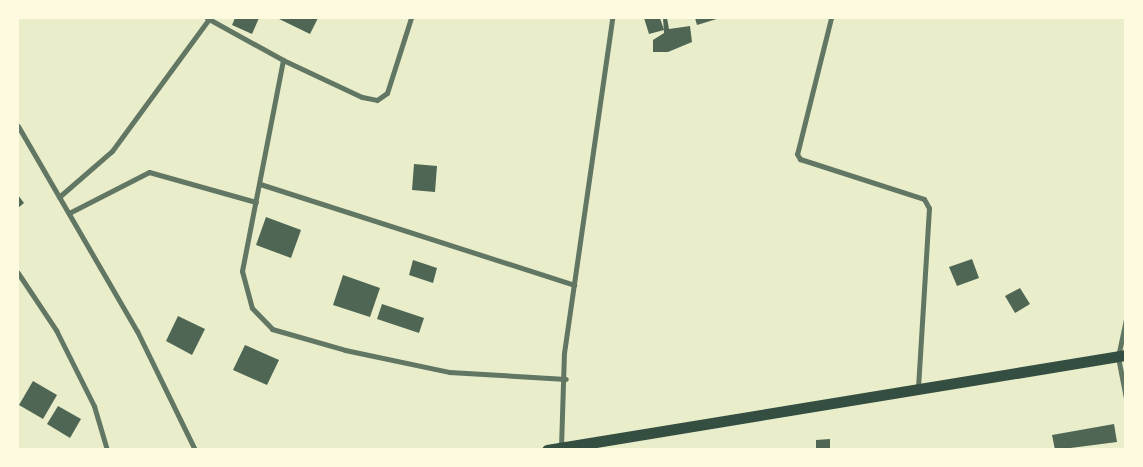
<!DOCTYPE html>
<style>
body{margin:0}
#map{position:relative;width:1143px;height:467px;overflow:hidden;background:#e9edc9;font-family:Mulish,sans-serif}
div>[style]{position:absolute}
.building>*{inset:0;background:#4f6655}
.minor>*{height:5px;margin:-2.5px;padding:0 2.5px;transform-origin:2.5px;border-radius:2.5px;background:#617663}
.trunk>*{height:11px;margin:-5.5px;padding:0 5.5px;transform-origin:5.5px;border-radius:5.5px;background:#344e41}
span{translate:-50% -50%;white-space:nowrap;text-align:center;line-height:1.15;-webkit-text-stroke:4px #fefae0;paint-order:stroke}
.frame{position:absolute;inset:0;border:19px solid #fefae0;pointer-events:none}
</style>
<div id="map">
<div class="building">
<div style="clip-path:polygon(235px 18px,259px 18px,252px 34px,232px 25px)"></div>
<div style="clip-path:polygon(277px 18px,318px 18px,310px 34px)"></div>
<div style="clip-path:polygon(644px 18px,660px 18px,664px 30px,649px 34px)"></div>
<div style="clip-path:polygon(663px 18px,667px 18px,669px 29px,690px 26px,692px 42px,668px 52px,653px 52px,653px 40px,664px 33px)"></div>
<div style="clip-path:polygon(695px 18px,720px 18px,697px 25px)"></div>
<div style="clip-path:polygon(414px 164px,437px 166px,435px 192px,412px 190px)"></div>
<div style="clip-path:polygon(18px 195px,24px 203px,18px 208px)"></div>
<div style="clip-path:polygon(266px 217px,301px 230px,291px 258px,256px 245px)"></div>
<div style="clip-path:polygon(972px 259px,979px 278px,957px 286px,949px 267px)"></div>
<div style="clip-path:polygon(413px 260px,437px 268px,433px 283px,409px 275px)"></div>
<div style="clip-path:polygon(343px 275px,380px 288px,370px 317px,333px 305px)"></div>
<div style="clip-path:polygon(1020px 288px,1030px 304px,1015px 313px,1005px 296px)"></div>
<div style="clip-path:polygon(382px 304px,424px 318px,419px 333px,377px 319px)"></div>
<div style="clip-path:polygon(178px 316px,205px 329px,192px 355px,166px 341px)"></div>
<div style="clip-path:polygon(245px 345px,279px 360px,267px 385px,233px 370px)"></div>
<div style="clip-path:polygon(33px 381px,57px 395px,43px 419px,19px 405px)"></div>
<div style="clip-path:polygon(58px 406px,81px 419px,70px 438px,47px 424px)"></div>
<div style="clip-path:polygon(1114px 424px,1117px 442px,1055px 450px,1052px 435px)"></div>
<div style="clip-path:polygon(830px 439px,830px 450px,816px 450px,816px 440px)"></div>
</div>
<div class="minor">
<div style="left:207px;top:18px;width:87px;rotate:28.9deg"></div>
<div style="left:283px;top:60px;width:87px;rotate:25.1deg"></div>
<div style="left:362px;top:97px;width:15px;rotate:11deg"></div>
<div style="left:377px;top:100px;width:12px;rotate:-35deg"></div>
<div style="left:387px;top:93px;width:79px;rotate:-72.3deg"></div>
<div style="left:831px;top:18px;width:140px;rotate:104deg"></div>
<div style="left:797px;top:154px;width:6px;rotate:59deg"></div>
<div style="left:800px;top:159px;width:130px;rotate:17.9deg"></div>
<div style="left:924px;top:199px;width:10px;rotate:61deg"></div>
<div style="left:929px;top:208px;width:182px;rotate:93.5deg"></div>
<div style="left:283px;top:60px;width:215px;rotate:101deg"></div>
<div style="left:242px;top:271px;width:38px;rotate:75deg"></div>
<div style="left:252px;top:308px;width:29px;rotate:46deg"></div>
<div style="left:272px;top:329px;width:76px;rotate:16deg"></div>
<div style="left:345px;top:350px;width:106px;rotate:11.9deg"></div>
<div style="left:449px;top:372px;width:117px;rotate:3.4deg"></div>
<div style="left:18px;top:126px;width:237px;rotate:59.9deg"></div>
<div style="left:137px;top:331px;width:132px;rotate:64deg"></div>
<div style="left:260px;top:184px;width:330px;rotate:17.8deg"></div>
<div style="left:59px;top:197px;width:70px;rotate:-41deg"></div>
<div style="left:112px;top:151px;width:164px;rotate:-53.7deg"></div>
<div style="left:69px;top:213px;width:90px;rotate:-27.1deg"></div>
<div style="left:149px;top:172px;width:111px;rotate:15.7deg"></div>
<div style="left:18px;top:273px;width:69px;rotate:56.3deg"></div>
<div style="left:56px;top:330px;width:85px;rotate:63.4deg"></div>
<div style="left:94px;top:406px;width:46px;rotate:73.5deg"></div>
<div style="left:1126px;top:319px;width:39px;rotate:102deg"></div>
<div style="left:1118px;top:357px;width:42px;rotate:79deg"></div>
<div style="left:561px;top:447px;width:94px;rotate:-88.2deg"></div>
<div style="left:564px;top:353px;width:338px;rotate:-81.8deg"></div>
</div>
<div class="trunk">
<div style="left:547px;top:450px;width:587px;rotate:-9.32deg"></div>
</div>
<div class="frame"></div>
</div>
